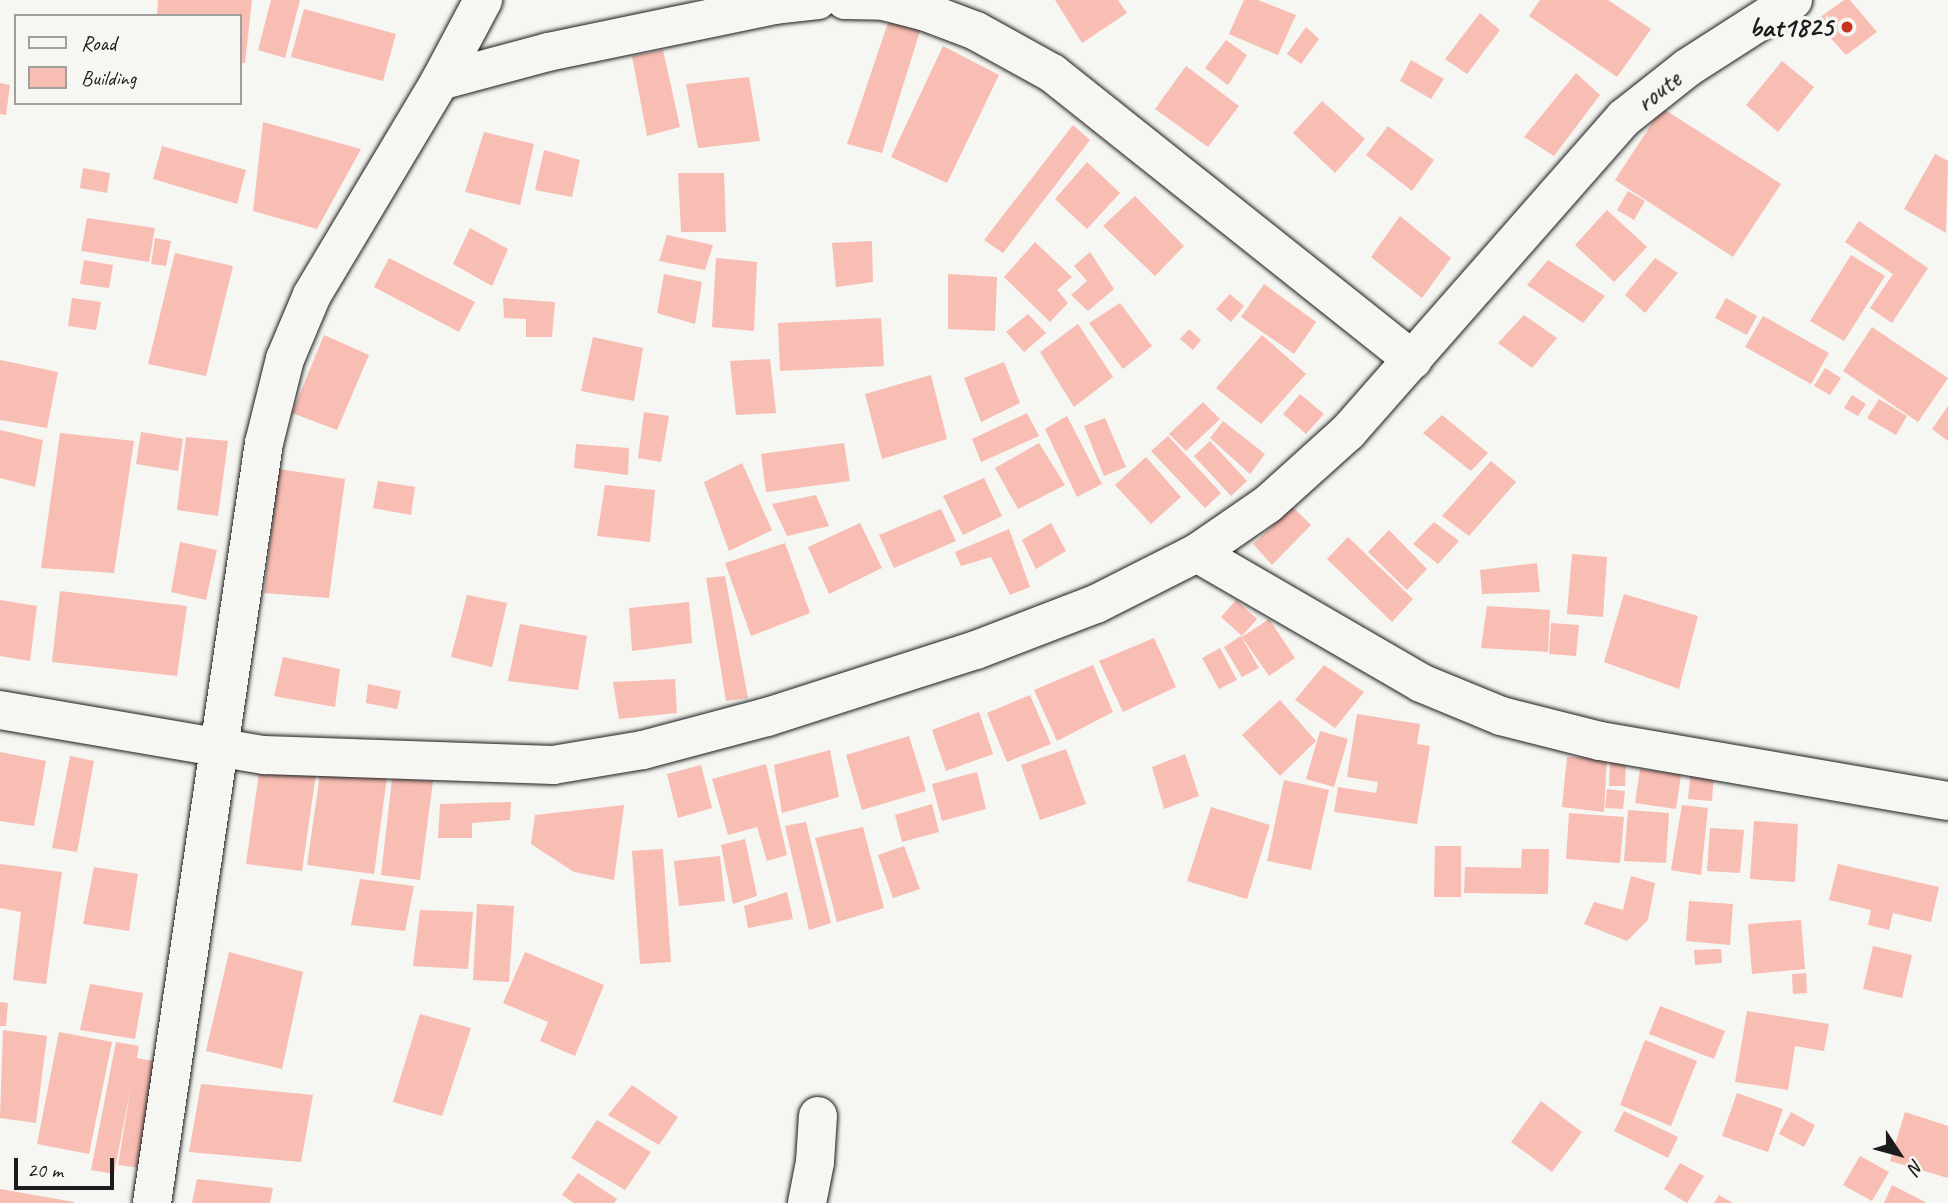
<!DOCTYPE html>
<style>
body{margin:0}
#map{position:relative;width:1948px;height:1203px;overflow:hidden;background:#f6f6f2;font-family:Caveat,sans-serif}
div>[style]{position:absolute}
.building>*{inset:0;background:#f8bdb3}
.roads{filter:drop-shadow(0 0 2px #1c1c1c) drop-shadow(0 0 2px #1c1c1c)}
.minor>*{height:38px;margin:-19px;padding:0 19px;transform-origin:19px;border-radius:19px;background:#f6f6f2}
.dots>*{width:19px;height:19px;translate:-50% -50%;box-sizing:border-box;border:4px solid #f6f6f2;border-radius:50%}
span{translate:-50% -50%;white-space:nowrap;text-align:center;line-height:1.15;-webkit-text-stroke:7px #f6f6f2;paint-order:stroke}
.poi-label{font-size:28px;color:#1c1c1c;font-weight:700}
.right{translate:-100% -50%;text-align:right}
.street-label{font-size:28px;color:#1c1c1c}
.legend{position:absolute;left:14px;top:14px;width:228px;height:91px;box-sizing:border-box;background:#f6f6f2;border:2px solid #9f9f9c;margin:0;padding:9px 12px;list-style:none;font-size:21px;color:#1c1c1c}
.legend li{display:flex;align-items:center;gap:14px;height:35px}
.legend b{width:35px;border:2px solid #9f9f9c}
.north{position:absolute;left:1864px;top:1119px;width:70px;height:70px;-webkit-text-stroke:5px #f6f6f2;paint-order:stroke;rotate:126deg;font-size:19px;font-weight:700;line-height:28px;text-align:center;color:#1c1c1c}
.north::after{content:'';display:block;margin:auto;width:24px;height:32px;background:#1c1c1c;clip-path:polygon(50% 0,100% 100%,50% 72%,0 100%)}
.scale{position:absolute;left:14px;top:1158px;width:100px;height:32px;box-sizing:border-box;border:4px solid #1c1c1c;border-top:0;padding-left:9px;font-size:21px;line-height:24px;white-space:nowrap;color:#1c1c1c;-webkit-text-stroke:5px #f6f6f2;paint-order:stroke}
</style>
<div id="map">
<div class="building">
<div style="clip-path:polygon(158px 0,252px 0,245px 63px,240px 63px,240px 16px,157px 16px)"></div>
<div style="clip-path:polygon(271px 0,300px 0,285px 58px,258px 50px)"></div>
<div style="clip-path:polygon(1055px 0,1118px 0,1127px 13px,1082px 43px)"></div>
<div style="clip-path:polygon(1244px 0,1258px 0,1296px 15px,1278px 55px,1229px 34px)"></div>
<div style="clip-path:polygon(1540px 0,1608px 0,1651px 29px,1617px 77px,1529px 16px)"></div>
<div style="clip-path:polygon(1844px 0,1850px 0,1877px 32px,1846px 55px,1815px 21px)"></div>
<div style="clip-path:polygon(304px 9px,396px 34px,383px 81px,291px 57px)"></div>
<div style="clip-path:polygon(1480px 13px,1500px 30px,1467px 74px,1445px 59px)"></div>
<div style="clip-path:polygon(889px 20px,920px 31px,882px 153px,847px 144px)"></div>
<div style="clip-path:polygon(1306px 27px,1319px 39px,1301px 64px,1287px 54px)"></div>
<div style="clip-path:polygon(1226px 40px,1247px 55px,1228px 85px,1205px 68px)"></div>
<div style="clip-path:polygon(943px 46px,999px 75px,947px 183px,891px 157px)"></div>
<div style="clip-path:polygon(663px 50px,680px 127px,647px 136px,632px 56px)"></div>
<div style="clip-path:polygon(1411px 60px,1444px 79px,1431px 99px,1400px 81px)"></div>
<div style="clip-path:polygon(1782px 61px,1814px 87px,1778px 132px,1746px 105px)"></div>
<div style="clip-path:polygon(1186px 66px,1239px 106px,1208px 147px,1155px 109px)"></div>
<div style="clip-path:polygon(1576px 73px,1600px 95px,1554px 156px,1524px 137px)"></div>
<div style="clip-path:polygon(749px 77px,760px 141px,698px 148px,686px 84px)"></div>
<div style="clip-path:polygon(0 83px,10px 85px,6px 115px,0 114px)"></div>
<div style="clip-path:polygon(1322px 101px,1365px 139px,1335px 173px,1293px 133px)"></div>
<div style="clip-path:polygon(1662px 108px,1781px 184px,1733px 257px,1615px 180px)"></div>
<div style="clip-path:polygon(263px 122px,361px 149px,317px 229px,253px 211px)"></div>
<div style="clip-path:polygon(1073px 125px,1090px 140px,1003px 253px,984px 240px)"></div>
<div style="clip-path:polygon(1388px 126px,1434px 160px,1412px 191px,1366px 155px)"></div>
<div style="clip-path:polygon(484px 132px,534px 144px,520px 205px,465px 192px)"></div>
<div style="clip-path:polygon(162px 146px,246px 170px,237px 204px,153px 179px)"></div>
<div style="clip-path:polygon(544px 150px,580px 160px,572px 197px,535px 190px)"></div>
<div style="clip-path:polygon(1935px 154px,1948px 161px,1946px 233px,1904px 209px)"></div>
<div style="clip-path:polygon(1087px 162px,1120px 193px,1087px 229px,1055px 199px)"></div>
<div style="clip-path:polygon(83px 168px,110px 173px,107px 193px,80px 188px)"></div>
<div style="clip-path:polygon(678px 173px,724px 173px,726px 232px,681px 232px)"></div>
<div style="clip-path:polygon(1628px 191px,1645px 201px,1634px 220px,1617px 210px)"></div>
<div style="clip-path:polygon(1135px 196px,1184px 246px,1155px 276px,1103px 226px)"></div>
<div style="clip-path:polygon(1607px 210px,1647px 247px,1614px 282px,1575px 245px)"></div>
<div style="clip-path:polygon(1400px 216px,1451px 258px,1422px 298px,1371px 257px)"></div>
<div style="clip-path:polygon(87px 218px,155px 228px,149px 262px,81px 251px)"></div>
<div style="clip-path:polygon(1859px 221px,1928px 268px,1892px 323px,1870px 308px,1893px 274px,1845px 242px)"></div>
<div style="clip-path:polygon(470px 228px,508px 249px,492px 286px,453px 264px)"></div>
<div style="clip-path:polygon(667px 235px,713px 245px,705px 270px,659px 261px)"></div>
<div style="clip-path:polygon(155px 238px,171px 241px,166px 266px,151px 264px)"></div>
<div style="clip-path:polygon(872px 241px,873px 282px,836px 287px,832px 243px)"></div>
<div style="clip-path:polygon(1035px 242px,1072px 277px,1057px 290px,1068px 303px,1050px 322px,1004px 277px)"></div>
<div style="clip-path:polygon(1090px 252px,1114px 289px,1088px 311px,1071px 295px,1087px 281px,1074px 266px)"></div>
<div style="clip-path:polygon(175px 253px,233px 266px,206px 376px,148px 364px)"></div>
<div style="clip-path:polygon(1851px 255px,1885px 276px,1844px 341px,1810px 321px)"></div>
<div style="clip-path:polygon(389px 258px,475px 302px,459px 332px,374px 287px)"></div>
<div style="clip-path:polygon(716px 258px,757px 262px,754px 331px,712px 327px)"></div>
<div style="clip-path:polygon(1655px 258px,1678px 273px,1645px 313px,1625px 295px)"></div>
<div style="clip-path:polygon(84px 260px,113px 265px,109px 288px,80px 284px)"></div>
<div style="clip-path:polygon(1548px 260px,1605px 296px,1583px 323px,1527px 285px)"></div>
<div style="clip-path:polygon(664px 274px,702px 282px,695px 324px,657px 313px)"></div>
<div style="clip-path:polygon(948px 274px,997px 277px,995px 331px,948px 329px)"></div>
<div style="clip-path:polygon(1264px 284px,1316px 322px,1294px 354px,1241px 317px)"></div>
<div style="clip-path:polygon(1230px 294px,1244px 306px,1231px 322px,1216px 309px)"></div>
<div style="clip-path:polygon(72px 298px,101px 302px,96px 330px,68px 326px)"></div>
<div style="clip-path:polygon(503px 298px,555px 302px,552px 337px,526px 337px,526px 319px,504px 318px)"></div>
<div style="clip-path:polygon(1726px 298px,1757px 316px,1747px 335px,1715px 318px)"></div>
<div style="clip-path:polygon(1120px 303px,1152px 346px,1123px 369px,1089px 323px)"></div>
<div style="clip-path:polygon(1028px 314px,1046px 333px,1024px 352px,1006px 332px)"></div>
<div style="clip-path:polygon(1524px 315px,1557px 338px,1532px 368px,1498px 343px)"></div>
<div style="clip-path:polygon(1763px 316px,1829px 353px,1811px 384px,1745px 347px)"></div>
<div style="clip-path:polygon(881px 318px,884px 366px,780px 371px,778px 323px)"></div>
<div style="clip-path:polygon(1078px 324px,1113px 377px,1074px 407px,1040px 352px)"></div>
<div style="clip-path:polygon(1872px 327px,1948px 378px,1918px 422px,1843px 371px)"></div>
<div style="clip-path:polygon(1189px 329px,1201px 340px,1193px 350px,1180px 339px)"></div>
<div style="clip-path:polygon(324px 335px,369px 355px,337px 430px,292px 413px)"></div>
<div style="clip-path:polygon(1262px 335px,1306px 374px,1261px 424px,1216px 388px)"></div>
<div style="clip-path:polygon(593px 337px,643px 348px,634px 401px,581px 391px)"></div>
<div style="clip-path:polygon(770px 359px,776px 413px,736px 415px,730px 361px)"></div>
<div style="clip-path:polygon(0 360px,58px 372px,47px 428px,0 420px)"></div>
<div style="clip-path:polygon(1004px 362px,1020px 403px,981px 422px,964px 378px)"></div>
<div style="clip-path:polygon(1825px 368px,1841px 378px,1830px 395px,1814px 386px)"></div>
<div style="clip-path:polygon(931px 375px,947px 439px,882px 459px,865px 394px)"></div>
<div style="clip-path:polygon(1300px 394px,1324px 414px,1306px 434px,1283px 414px)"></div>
<div style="clip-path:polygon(1852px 395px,1866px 404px,1858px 416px,1844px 408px)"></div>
<div style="clip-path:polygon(1879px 399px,1907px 416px,1896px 435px,1867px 418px)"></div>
<div style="clip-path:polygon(1203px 402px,1220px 419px,1186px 451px,1169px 434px)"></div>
<div style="clip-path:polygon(1948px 406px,1948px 441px,1932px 429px)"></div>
<div style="clip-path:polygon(644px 412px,669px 416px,661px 462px,638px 458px)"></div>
<div style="clip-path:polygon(1027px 413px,1039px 436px,981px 462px,972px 439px)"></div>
<div style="clip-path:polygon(1442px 415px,1488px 453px,1471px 471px,1423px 433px)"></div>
<div style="clip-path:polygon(1067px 416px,1102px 484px,1077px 497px,1045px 429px)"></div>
<div style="clip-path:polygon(1105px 418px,1126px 467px,1104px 476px,1084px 426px)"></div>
<div style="clip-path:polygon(1223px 421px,1265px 454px,1250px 474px,1210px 438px)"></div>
<div style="clip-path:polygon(0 430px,43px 440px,35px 487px,0 478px)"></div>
<div style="clip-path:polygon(141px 432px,183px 439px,178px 471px,136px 464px)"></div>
<div style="clip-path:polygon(60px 433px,134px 441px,114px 573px,41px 568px)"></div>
<div style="clip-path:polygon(1168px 436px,1221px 493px,1205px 508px,1151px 451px)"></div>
<div style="clip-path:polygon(186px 437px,228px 441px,218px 516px,177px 510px)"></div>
<div style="clip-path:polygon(1210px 441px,1247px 481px,1231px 496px,1194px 456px)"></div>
<div style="clip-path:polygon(844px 443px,850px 481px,766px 492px,761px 454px)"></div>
<div style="clip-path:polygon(1039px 443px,1065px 485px,1018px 509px,995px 468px)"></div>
<div style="clip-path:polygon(576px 444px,629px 448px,628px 475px,574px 468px)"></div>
<div style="clip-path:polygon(1146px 457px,1181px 497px,1151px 524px,1115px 485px)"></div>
<div style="clip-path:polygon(1491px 461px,1516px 482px,1469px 536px,1442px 516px)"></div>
<div style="clip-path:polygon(742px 463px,772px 530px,729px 551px,704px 482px)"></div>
<div style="clip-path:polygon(279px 469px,345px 479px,329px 598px,264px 593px)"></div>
<div style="clip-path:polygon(984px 478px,1002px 516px,963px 535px,943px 496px)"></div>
<div style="clip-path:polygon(378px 481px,415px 487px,411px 515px,373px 508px)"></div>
<div style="clip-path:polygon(605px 485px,655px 490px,650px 542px,597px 536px)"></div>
<div style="clip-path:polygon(816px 495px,829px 526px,787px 536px,772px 504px)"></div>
<div style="clip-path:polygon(1293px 507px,1311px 525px,1272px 565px,1253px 544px)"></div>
<div style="clip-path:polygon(941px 509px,956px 541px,894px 568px,879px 535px)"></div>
<div style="clip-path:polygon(1434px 522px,1459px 541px,1438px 564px,1413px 544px)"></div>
<div style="clip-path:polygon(860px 523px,882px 568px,829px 594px,808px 547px)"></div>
<div style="clip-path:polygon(1051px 523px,1066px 551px,1036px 569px,1022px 540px)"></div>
<div style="clip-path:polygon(1009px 529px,1030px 587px,1010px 595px,991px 557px,961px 566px,955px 552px)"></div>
<div style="clip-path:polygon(1389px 530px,1427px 569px,1407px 590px,1368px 552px)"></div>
<div style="clip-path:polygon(1348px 537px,1413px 599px,1392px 622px,1327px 559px)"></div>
<div style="clip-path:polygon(180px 542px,217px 550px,206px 600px,171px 592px)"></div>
<div style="clip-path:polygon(785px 543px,810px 613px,751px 636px,725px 563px)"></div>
<div style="clip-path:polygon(1572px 554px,1607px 557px,1603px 617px,1567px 614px)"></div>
<div style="clip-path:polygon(1537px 563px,1540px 592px,1482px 594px,1480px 570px)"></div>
<div style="clip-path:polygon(725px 576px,748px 698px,726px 701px,706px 578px)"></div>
<div style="clip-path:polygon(60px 591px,187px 606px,177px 676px,52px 662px)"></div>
<div style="clip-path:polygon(1624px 594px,1698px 616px,1679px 689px,1604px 662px)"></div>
<div style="clip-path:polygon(467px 595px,507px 603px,492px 667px,451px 657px)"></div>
<div style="clip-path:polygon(0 600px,37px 606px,30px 661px,0 656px)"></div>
<div style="clip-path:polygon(1236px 600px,1257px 619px,1242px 636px,1221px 617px)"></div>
<div style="clip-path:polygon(689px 602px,692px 643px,632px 651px,629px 608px)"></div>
<div style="clip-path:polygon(1487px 606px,1550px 610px,1548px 652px,1481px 648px)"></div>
<div style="clip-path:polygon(1269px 619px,1295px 658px,1269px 676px,1242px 637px)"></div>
<div style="clip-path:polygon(1551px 623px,1579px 625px,1576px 656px,1549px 654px)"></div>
<div style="clip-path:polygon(520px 624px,587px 636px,578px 690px,508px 681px)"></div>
<div style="clip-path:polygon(1241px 636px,1259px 668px,1242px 677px,1224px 647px)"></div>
<div style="clip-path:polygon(1154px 638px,1176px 687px,1123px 712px,1099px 661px)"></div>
<div style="clip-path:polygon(1220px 648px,1237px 680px,1219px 689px,1202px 658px)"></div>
<div style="clip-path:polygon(283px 657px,340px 669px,335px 707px,274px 696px)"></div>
<div style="clip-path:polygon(1093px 665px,1113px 712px,1057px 741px,1034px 690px)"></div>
<div style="clip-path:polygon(1324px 665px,1364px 692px,1335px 728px,1295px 700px)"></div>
<div style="clip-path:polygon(675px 679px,677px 713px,619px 719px,613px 682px)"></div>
<div style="clip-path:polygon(368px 684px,401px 691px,397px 709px,366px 703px)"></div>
<div style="clip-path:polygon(1030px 695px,1051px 744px,1007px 762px,987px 713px)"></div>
<div style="clip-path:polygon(1280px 700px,1316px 741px,1280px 776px,1242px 735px)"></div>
<div style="clip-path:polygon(979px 712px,993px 754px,946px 771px,932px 730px)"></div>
<div style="clip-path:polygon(1357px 714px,1420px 724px,1417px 744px,1430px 746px,1417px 824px,1334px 812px,1338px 787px,1376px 793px,1378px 782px,1347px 777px)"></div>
<div style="clip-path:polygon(1320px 731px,1348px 739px,1334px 787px,1306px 779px)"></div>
<div style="clip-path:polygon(909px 736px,926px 791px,862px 810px,846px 755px)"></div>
<div style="clip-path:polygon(1066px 749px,1086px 804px,1040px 820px,1021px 765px)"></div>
<div style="clip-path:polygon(830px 750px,839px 797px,782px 813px,774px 765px)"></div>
<div style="clip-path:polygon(0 752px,46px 761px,34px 826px,0 821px)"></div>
<div style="clip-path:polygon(1185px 754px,1199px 796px,1164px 809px,1152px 767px)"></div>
<div style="clip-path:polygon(70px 756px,94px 761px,77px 852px,52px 848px)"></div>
<div style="clip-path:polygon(1567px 757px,1607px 758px,1604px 812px,1562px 807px)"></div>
<div style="clip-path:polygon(1610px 762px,1626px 763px,1625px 786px,1609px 786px)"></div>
<div style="clip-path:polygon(766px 764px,787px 855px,767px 861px,757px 827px,728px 835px,712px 779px)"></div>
<div style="clip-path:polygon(701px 765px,712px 808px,678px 818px,667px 774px)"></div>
<div style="clip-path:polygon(260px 766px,316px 774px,302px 871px,246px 864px)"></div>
<div style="clip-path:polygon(1640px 769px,1681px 775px,1676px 809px,1635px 803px)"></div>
<div style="clip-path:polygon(1691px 769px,1714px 770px,1712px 801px,1688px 799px)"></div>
<div style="clip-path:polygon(977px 772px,986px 809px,942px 821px,932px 784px)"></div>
<div style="clip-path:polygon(320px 774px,387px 777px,374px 874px,307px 865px)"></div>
<div style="clip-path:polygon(392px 779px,433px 781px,420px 880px,381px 875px)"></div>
<div style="clip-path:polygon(1284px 780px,1329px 790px,1311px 870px,1267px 861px)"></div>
<div style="clip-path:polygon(1607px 789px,1625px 791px,1623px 809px,1605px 808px)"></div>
<div style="clip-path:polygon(511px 802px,510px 820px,472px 823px,472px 838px,438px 838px,440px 804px)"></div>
<div style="clip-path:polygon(932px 804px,939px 832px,902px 842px,895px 815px)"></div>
<div style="clip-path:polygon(624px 805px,614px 880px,574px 872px,531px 844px,535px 815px)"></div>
<div style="clip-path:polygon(1682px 805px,1708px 808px,1701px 875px,1671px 870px)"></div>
<div style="clip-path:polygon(1211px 807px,1270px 825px,1247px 899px,1187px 881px)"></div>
<div style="clip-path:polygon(1628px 810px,1669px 813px,1666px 863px,1624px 861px)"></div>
<div style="clip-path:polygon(1569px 813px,1624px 817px,1620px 863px,1566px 859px)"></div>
<div style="clip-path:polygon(1754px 821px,1798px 824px,1795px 882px,1750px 879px)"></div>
<div style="clip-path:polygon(806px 822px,831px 923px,809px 930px,785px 826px)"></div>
<div style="clip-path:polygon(863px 827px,884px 908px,837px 922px,815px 838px)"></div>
<div style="clip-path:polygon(1710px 828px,1744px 830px,1740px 873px,1707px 871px)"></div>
<div style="clip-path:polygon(745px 839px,757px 896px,733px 904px,721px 845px)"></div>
<div style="clip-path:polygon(904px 846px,920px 889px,893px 898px,878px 855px)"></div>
<div style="clip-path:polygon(1435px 846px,1461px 846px,1461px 897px,1434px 897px)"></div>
<div style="clip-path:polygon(663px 849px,671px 962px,640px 964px,632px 851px)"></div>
<div style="clip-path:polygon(1522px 849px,1549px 849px,1548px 894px,1464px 893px,1465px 867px,1521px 868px)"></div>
<div style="clip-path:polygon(720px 856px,725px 901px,679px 906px,674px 861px)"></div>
<div style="clip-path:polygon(0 864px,62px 872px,46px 984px,13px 980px,21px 912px,0 908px)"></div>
<div style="clip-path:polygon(1838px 864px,1939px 887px,1931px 922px,1893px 913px,1889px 930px,1868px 925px,1871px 910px,1829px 900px)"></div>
<div style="clip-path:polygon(94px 867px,138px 874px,129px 931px,83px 924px)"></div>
<div style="clip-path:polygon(1631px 876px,1655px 883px,1648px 920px,1627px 941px,1584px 924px,1594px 902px,1623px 910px)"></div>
<div style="clip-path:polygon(360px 879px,414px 886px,405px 931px,351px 925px)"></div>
<div style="clip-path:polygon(787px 892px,793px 919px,748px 928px,744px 906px)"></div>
<div style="clip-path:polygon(1689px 901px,1733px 904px,1730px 945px,1686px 941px)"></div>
<div style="clip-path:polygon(477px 904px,514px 906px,509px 982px,473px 980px)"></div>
<div style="clip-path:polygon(420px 910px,473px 912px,468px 969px,413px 966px)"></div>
<div style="clip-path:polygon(1801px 920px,1805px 969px,1752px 974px,1748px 924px)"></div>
<div style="clip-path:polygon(1873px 946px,1912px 955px,1902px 998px,1863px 989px)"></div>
<div style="clip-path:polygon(1721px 949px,1722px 963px,1695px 965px,1694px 950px)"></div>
<div style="clip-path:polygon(229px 952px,303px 972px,282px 1069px,206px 1051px)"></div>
<div style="clip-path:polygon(525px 952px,604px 985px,575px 1056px,540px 1041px,548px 1022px,503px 1003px)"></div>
<div style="clip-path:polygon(1806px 973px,1807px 993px,1793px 994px,1792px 974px)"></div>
<div style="clip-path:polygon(90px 984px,143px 993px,135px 1039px,80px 1030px)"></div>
<div style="clip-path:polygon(0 1002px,8px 1003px,6px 1026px,0 1026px)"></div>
<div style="clip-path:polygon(1660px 1006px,1725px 1031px,1714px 1059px,1649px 1034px)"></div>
<div style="clip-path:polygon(1747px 1011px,1829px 1024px,1824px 1051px,1795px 1046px,1788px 1090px,1735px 1082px)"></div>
<div style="clip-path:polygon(420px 1014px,471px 1028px,442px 1116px,393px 1102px)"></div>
<div style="clip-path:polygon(3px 1030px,47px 1036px,36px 1123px,0 1118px)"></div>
<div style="clip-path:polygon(59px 1032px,112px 1042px,89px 1154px,37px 1144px)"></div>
<div style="clip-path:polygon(1645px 1040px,1697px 1061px,1671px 1126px,1620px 1105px)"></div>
<div style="clip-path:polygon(116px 1042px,139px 1046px,137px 1058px,159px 1062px,140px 1168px,118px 1165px,131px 1086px,114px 1174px,91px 1170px)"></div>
<div style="clip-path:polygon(201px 1084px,313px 1095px,301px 1162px,189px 1152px)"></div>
<div style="clip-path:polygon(632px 1085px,678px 1117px,659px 1145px,608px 1115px)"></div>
<div style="clip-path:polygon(1737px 1093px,1783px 1109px,1768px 1152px,1722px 1136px)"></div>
<div style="clip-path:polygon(1541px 1101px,1582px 1132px,1552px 1172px,1511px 1142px)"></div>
<div style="clip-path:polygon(1624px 1111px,1678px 1137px,1668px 1158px,1614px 1131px)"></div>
<div style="clip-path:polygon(1791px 1112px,1815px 1125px,1804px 1147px,1779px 1134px)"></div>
<div style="clip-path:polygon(1905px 1112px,1948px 1126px,1948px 1178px,1890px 1161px)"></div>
<div style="clip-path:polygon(597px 1120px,651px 1152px,625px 1190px,571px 1158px)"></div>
<div style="clip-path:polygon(1860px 1156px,1889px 1172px,1872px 1201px,1843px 1185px)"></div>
<div style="clip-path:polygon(1680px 1163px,1704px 1176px,1687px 1203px,1664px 1189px)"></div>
<div style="clip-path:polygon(578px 1173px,617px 1199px,614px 1203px,574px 1203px,562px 1195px)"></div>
<div style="clip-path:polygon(197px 1179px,273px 1188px,270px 1203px,192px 1203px)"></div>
<div style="clip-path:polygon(1892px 1185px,1927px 1203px,1884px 1203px)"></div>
<div style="clip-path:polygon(0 1189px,74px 1202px,74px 1203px,0 1203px)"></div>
<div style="clip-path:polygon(1719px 1195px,1733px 1203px,1714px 1203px)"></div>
</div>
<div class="roads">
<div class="minor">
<div style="left:845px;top:0;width:39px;rotate:1deg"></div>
<div style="left:884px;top:1px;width:43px;rotate:14.7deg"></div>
<div style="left:926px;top:12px;width:53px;rotate:20.8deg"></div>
<div style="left:976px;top:31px;width:87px;rotate:28.9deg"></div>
<div style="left:1052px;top:73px;width:461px;rotate:38.5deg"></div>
<div style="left:440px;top:81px;width:112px;rotate:-15deg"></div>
<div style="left:548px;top:52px;width:232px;rotate:-11.7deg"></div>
<div style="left:775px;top:5px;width:43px;rotate:-6.6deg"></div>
<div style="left:1197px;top:553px;width:259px;rotate:30.1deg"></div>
<div style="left:1421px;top:683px;width:87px;rotate:22.4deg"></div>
<div style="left:1501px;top:716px;width:102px;rotate:14.2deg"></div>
<div style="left:1600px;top:741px;width:353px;rotate:9.8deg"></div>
<div style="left:0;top:710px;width:268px;rotate:9.7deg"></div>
<div style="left:264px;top:755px;width:289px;rotate:2deg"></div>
<div style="left:553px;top:765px;width:91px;rotate:-9.5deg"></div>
<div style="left:643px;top:750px;width:128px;rotate:-14.9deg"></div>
<div style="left:767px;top:717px;width:219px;rotate:-17.8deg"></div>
<div style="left:976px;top:650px;width:129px;rotate:-21deg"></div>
<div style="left:1096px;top:604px;width:113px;rotate:-26.8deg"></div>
<div style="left:1197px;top:553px;width:86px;rotate:-34.6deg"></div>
<div style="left:1268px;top:504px;width:108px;rotate:-42deg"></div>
<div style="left:1348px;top:432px;width:418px;rotate:-48.7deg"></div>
<div style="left:1624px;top:118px;width:80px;rotate:-38.4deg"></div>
<div style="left:1687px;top:68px;width:126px;rotate:-32.7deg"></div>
<div style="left:152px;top:1203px;width:768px;rotate:-81.62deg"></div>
<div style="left:264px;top:443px;width:87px;rotate:-76deg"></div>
<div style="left:285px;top:359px;width:69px;rotate:-67.1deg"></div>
<div style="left:312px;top:295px;width:249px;rotate:-59.1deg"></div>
<div style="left:440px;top:81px;width:92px;rotate:-62deg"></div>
<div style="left:807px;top:1203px;width:42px;rotate:-79deg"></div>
<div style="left:815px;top:1162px;width:46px;rotate:-86.3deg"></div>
</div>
</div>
<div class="dots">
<div style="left:1847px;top:27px;background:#c8321e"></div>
</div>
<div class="poi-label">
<span class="right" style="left:1833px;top:27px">bat1825</span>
</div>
<div class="street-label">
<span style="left:1658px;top:91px;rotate:-38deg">route</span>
</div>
<ul class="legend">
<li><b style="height:9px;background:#f6f6f2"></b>Road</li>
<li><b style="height:19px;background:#f8bdb3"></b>Building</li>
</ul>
<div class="north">N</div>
<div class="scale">20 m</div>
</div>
